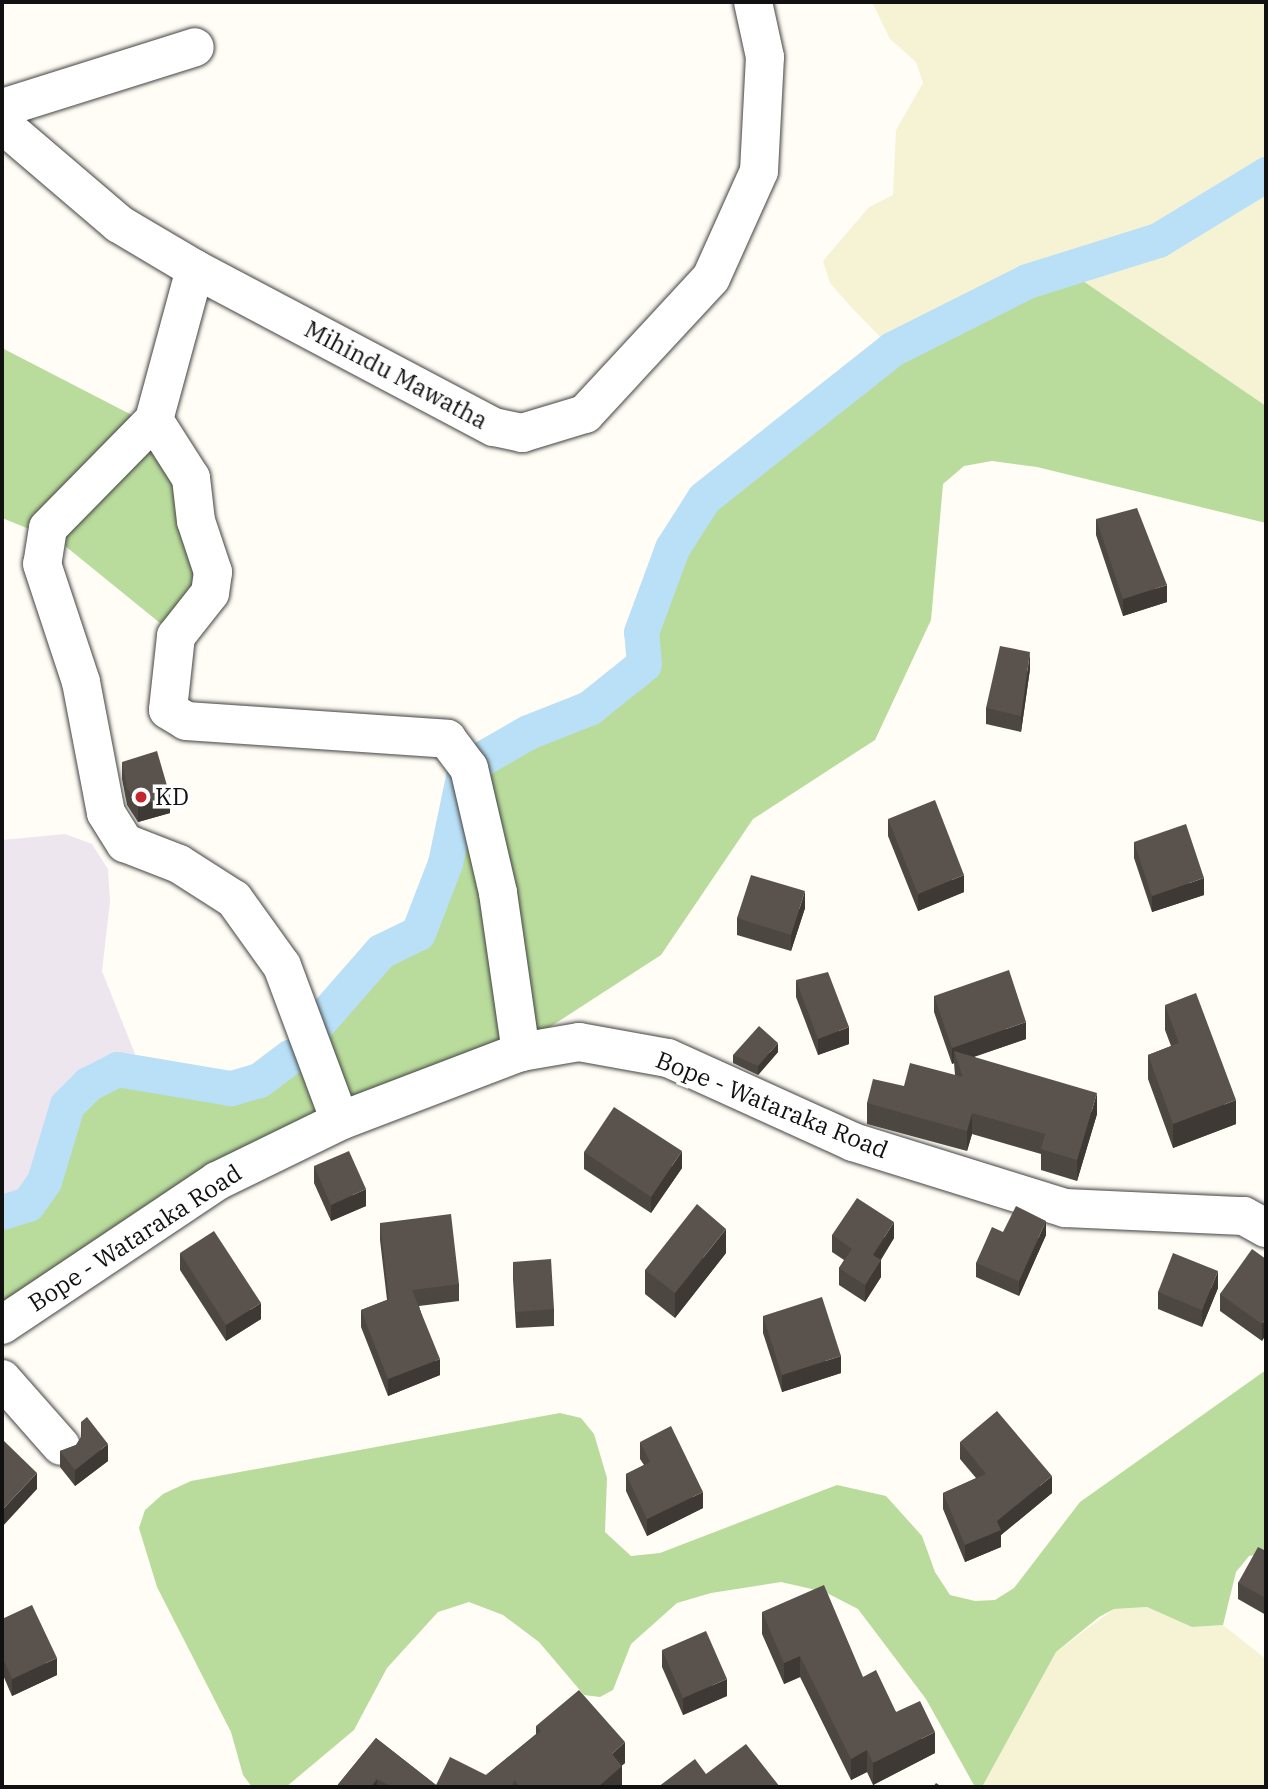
<!DOCTYPE html>
<style>
body{margin:0}
#map{position:relative;width:1268px;height:1789px;overflow:hidden;background:#fffdf5;font-family:"IBM Plex Serif",serif}
div>[style]{position:absolute}
.industrial>*{inset:0;background:#eee6ef}
.farmland>*{inset:0;background:#f6f3d4}
.forest>*{inset:0;background:#b9dc9c}
.canal>*{height:35px;margin:-17.5px;padding:0 17.5px;transform-origin:17.5px;border-radius:17.5px;background:#b9e0f7}
.roads{filter:drop-shadow(0 0 2px #444) drop-shadow(0 0 2px #444)}
.minor>*{height:38px;margin:-19px;padding:0 19px;transform-origin:19px;border-radius:19px;background:#fff}
.wall>*{inset:0;background:#4d4742}
.shaded-wall>*{inset:0;background:#3f3936}
.building>*{inset:0;background:#5a524d}
.dots>*{width:19px;height:19px;translate:-50% -50%;box-sizing:border-box;border:4px solid #fff;border-radius:50%}
span{translate:-50% -50%;white-space:nowrap;text-align:center;line-height:1.15;-webkit-text-stroke:7px #fff;paint-order:stroke}
.street-label{font-size:24px;color:#111}
.poi-label{font-size:24px;color:#111}
.left{translate:0 -50%;text-align:left}
.frame{position:absolute;inset:0;border:4px solid #111;pointer-events:none}
</style>
<div id="map">
<div class="industrial">
<div style="clip-path:polygon(65px 834px,92px 844px,108px 869px,110px 902px,102px 971px,143px 1074px,117px 1069px,67px 1105px,44px 1181px,28px 1204px,2px 1212px,2px 840px)"></div>
</div>
<div class="farmland">
<div style="clip-path:polygon(872px 2px,1266px 2px,1266px 406px,1067px 270px,1027px 281px,892px 349px,852px 308px,830px 283px,823px 261px,869px 207px,893px 195px,896px 130px,923px 83px,916px 62px,890px 39px)"></div>
<div style="clip-path:polygon(1147px 1607px,1192px 1627px,1223px 1625px,1266px 1659px,1266px 1787px,982px 1787px,1056px 1652px,1114px 1609px)"></div>
</div>
<div class="forest">
<div style="clip-path:polygon(1067px 270px,1266px 406px,1266px 523px,1037px 467px,992px 461px,964px 466px,943px 484px,931px 620px,875px 740px,753px 819px,661px 955px,519px 1047px,359px 1103px,2px 1319px,2px 1212px,28px 1204px,44px 1181px,67px 1105px,88px 1084px,117px 1069px,231px 1088px,259px 1080px,283px 1059px,328px 992px,381px 951px,418px 933px,445px 863px,460px 782px,479px 756px,589px 708px,644px 664px,641px 632px,672px 548px,704px 498px,892px 349px,1027px 281px)"></div>
<div style="clip-path:polygon(2px 348px,157px 428px,213px 572px,176px 636px,59px 541px,2px 518px)"></div>
<div style="clip-path:polygon(1266px 1370px,1266px 1553px,1249px 1556px,1236px 1572px,1223px 1625px,1192px 1627px,1147px 1607px,1114px 1609px,1099px 1617px,1056px 1652px,982px 1787px,975px 1787px,926px 1699px,858px 1609px,825px 1592px,781px 1582px,711px 1593px,677px 1603px,631px 1644px,613px 1690px,600px 1697px,584px 1695px,539px 1642px,503px 1615px,469px 1602px,438px 1612px,387px 1668px,354px 1730px,286px 1787px,252px 1787px,243px 1775px,231px 1732px,157px 1587px,139px 1528px,145px 1510px,163px 1494px,191px 1481px,560px 1413px,581px 1418px,594px 1434px,607px 1478px,605px 1532px,631px 1556px,660px 1553px,837px 1485px,886px 1496px,922px 1536px,935px 1572px,950px 1595px,975px 1601px,995px 1600px,1014px 1588px,1080px 1502px)"></div>
</div>
<div class="canal">
<div style="left:481px;top:759px;width:54px;rotate:-29.9deg"></div>
<div style="left:528px;top:732px;width:66px;rotate:-21.5deg"></div>
<div style="left:589px;top:708px;width:70px;rotate:-38.7deg"></div>
<div style="left:644px;top:664px;width:32px;rotate:-95deg"></div>
<div style="left:641px;top:632px;width:90px;rotate:-69.7deg"></div>
<div style="left:672px;top:548px;width:59px;rotate:-57.4deg"></div>
<div style="left:704px;top:498px;width:240px;rotate:-38.4deg"></div>
<div style="left:892px;top:349px;width:151px;rotate:-26.7deg"></div>
<div style="left:1027px;top:281px;width:137px;rotate:-17.4deg"></div>
<div style="left:1158px;top:240px;width:127px;rotate:-31.4deg"></div>
<div style="left:317px;top:1024px;width:97px;rotate:-48.8deg"></div>
<div style="left:381px;top:951px;width:41px;rotate:-25.9deg"></div>
<div style="left:418px;top:933px;width:75px;rotate:-68.9deg"></div>
<div style="left:445px;top:863px;width:93px;rotate:-78.2deg"></div>
<div style="left:2px;top:1212px;width:27px;rotate:-17deg"></div>
<div style="left:28px;top:1204px;width:28px;rotate:-55deg"></div>
<div style="left:44px;top:1181px;width:79px;rotate:-73.2deg"></div>
<div style="left:67px;top:1105px;width:30px;rotate:-45deg"></div>
<div style="left:88px;top:1084px;width:33px;rotate:-27deg"></div>
<div style="left:117px;top:1069px;width:116px;rotate:9.5deg"></div>
<div style="left:231px;top:1088px;width:29px;rotate:-16deg"></div>
<div style="left:259px;top:1080px;width:39px;rotate:-37deg"></div>
</div>
<div class="roads">
<div class="minor">
<div style="left:2px;top:108px;width:202px;rotate:-17.5deg"></div>
<div style="left:2px;top:124px;width:154px;rotate:40.5deg"></div>
<div style="left:119px;top:224px;width:88px;rotate:30.6deg"></div>
<div style="left:195px;top:269px;width:338px;rotate:27.9deg"></div>
<div style="left:494px;top:427px;width:29px;rotate:12deg"></div>
<div style="left:522px;top:433px;width:66px;rotate:-16.8deg"></div>
<div style="left:585px;top:414px;width:185px;rotate:-47.2deg"></div>
<div style="left:711px;top:278px;width:117px;rotate:-65.8deg"></div>
<div style="left:759px;top:171px;width:114px;rotate:-87deg"></div>
<div style="left:765px;top:57px;width:56px;rotate:-102.3deg"></div>
<div style="left:195px;top:269px;width:156px;rotate:105.2deg"></div>
<div style="left:154px;top:420px;width:69px;rotate:57.5deg"></div>
<div style="left:191px;top:478px;width:43px;rotate:83.4deg"></div>
<div style="left:196px;top:521px;width:54px;rotate:71.6deg"></div>
<div style="left:213px;top:572px;width:21px;rotate:98deg"></div>
<div style="left:210px;top:593px;width:55px;rotate:128.3deg"></div>
<div style="left:176px;top:636px;width:74px;rotate:96.2deg"></div>
<div style="left:168px;top:710px;width:21px;rotate:31deg"></div>
<div style="left:186px;top:721px;width:262px;rotate:3.9deg"></div>
<div style="left:447px;top:739px;width:36px;rotate:53deg"></div>
<div style="left:469px;top:768px;width:128px;rotate:76.9deg"></div>
<div style="left:498px;top:893px;width:161px;rotate:81.8deg"></div>
<div style="left:154px;top:420px;width:151px;rotate:134.5deg"></div>
<div style="left:48px;top:528px;width:36px;rotate:99deg"></div>
<div style="left:42px;top:564px;width:124px;rotate:71.7deg"></div>
<div style="left:81px;top:682px;width:133px;rotate:79.2deg"></div>
<div style="left:106px;top:813px;width:36px;rotate:58deg"></div>
<div style="left:125px;top:843px;width:58px;rotate:21.3deg"></div>
<div style="left:179px;top:864px;width:65px;rotate:32.5deg"></div>
<div style="left:234px;top:899px;width:82px;rotate:54.4deg"></div>
<div style="left:282px;top:966px;width:165px;rotate:69.5deg"></div>
<div style="left:2px;top:1325px;width:259px;rotate:-33.8deg"></div>
<div style="left:217px;top:1181px;width:137px;rotate:-26deg"></div>
<div style="left:340px;top:1121px;width:194px;rotate:-20.9deg"></div>
<div style="left:521px;top:1052px;width:59px;rotate:-9.8deg"></div>
<div style="left:579px;top:1042px;width:90px;rotate:10.2deg"></div>
<div style="left:668px;top:1058px;width:203px;rotate:24.4deg"></div>
<div style="left:853px;top:1142px;width:222px;rotate:17.3deg"></div>
<div style="left:1065px;top:1208px;width:179px;rotate:2.6deg"></div>
<div style="left:1244px;top:1216px;width:25px;rotate:29deg"></div>
<div style="left:2px;top:1379px;width:89px;rotate:48.6deg"></div>
</div>
</div>
<div class="wall">
<div style="clip-path:polygon(1096px 519px,1167px 602px,1123px 616px,1096px 535px)"></div>
<div style="clip-path:polygon(1030px 669px,1021px 732px,986px 724px,986px 708px)"></div>
<div style="clip-path:polygon(122px 762px,170px 813px,138px 822px,127px 805px,122px 779px)"></div>
<div style="clip-path:polygon(888px 819px,964px 892px,918px 911px,888px 836px)"></div>
<div style="clip-path:polygon(1266px 826px,1266px 850px,1264px 843px,1264px 827px)"></div>
<div style="clip-path:polygon(1134px 842px,1204px 895px,1152px 912px,1134px 858px)"></div>
<div style="clip-path:polygon(805px 908px,791px 951px,737px 935px,737px 918px)"></div>
<div style="clip-path:polygon(796px 980px,849px 1044px,818px 1055px,796px 997px)"></div>
<div style="clip-path:polygon(934px 996px,1026px 1039px,974px 1057px,1097px 1114px,1077px 1181px,1041px 1170px,1041px 1154px,972px 1134px,967px 1151px,867px 1124px,867px 1103px,904px 1086px,955px 1075px,954px 1063px,952px 1064px,934px 1012px)"></div>
<div style="clip-path:polygon(1165px 1005px,1236px 1124px,1173px 1148px,1148px 1079px,1148px 1055px,1171px 1046px,1165px 1030px)"></div>
<div style="clip-path:polygon(778px 1052px,758px 1075px,733px 1063px,733px 1055px)"></div>
<div style="clip-path:polygon(584px 1152px,682px 1168px,651px 1213px,584px 1169px)"></div>
<div style="clip-path:polygon(314px 1166px,366px 1206px,331px 1221px,314px 1183px)"></div>
<div style="clip-path:polygon(380px 1223px,459px 1284px,459px 1301px,419px 1306px,440px 1375px,388px 1396px,361px 1327px,361px 1310px,387px 1300px,380px 1240px)"></div>
<div style="clip-path:polygon(832px 1235px,894px 1238px,881px 1260px,881px 1277px,865px 1302px,839px 1285px,839px 1268px,844px 1260px,832px 1252px)"></div>
<div style="clip-path:polygon(1046px 1235px,1019px 1296px,976px 1277px,976px 1263px)"></div>
<div style="clip-path:polygon(180px 1253px,261px 1319px,226px 1341px,180px 1270px)"></div>
<div style="clip-path:polygon(726px 1253px,675px 1318px,645px 1294px,645px 1270px)"></div>
<div style="clip-path:polygon(1266px 1259px,1262px 1341px,1220px 1311px,1220px 1294px)"></div>
<div style="clip-path:polygon(513px 1262px,554px 1309px,554px 1326px,516px 1328px,513px 1279px)"></div>
<div style="clip-path:polygon(1218px 1288px,1202px 1327px,1158px 1309px,1158px 1292px)"></div>
<div style="clip-path:polygon(763px 1316px,841px 1373px,782px 1392px,763px 1333px)"></div>
<div style="clip-path:polygon(81px 1422px,108px 1461px,75px 1486px,60px 1467px,60px 1451px,76px 1445px,81px 1437px)"></div>
<div style="clip-path:polygon(640px 1442px,703px 1508px,647px 1536px,626px 1491px,626px 1474px,644px 1465px,640px 1459px)"></div>
<div style="clip-path:polygon(960px 1442px,1052px 1493px,1001px 1535px,1001px 1547px,965px 1562px,943px 1509px,943px 1493px,976px 1478px,960px 1459px)"></div>
<div style="clip-path:polygon(1266px 1551px,1266px 1615px,1238px 1599px,1238px 1583px)"></div>
<div style="clip-path:polygon(762px 1612px,863px 1677px,935px 1753px,873px 1785px,867px 1772px,851px 1780px,800px 1677px,784px 1684px,762px 1634px)"></div>
<div style="clip-path:polygon(2px 1619px,57px 1675px,12px 1696px,2px 1673px)"></div>
<div style="clip-path:polygon(662px 1650px,727px 1696px,683px 1715px,662px 1667px)"></div>
<div style="clip-path:polygon(536px 1726px,625px 1763px,622px 1765px,622px 1786px,621px 1787px,336px 1787px,376px 1738px,436px 1785px,486px 1775px,536px 1734px)"></div>
</div>
<div class="shaded-wall">
<div style="clip-path:polygon(1167px 585px,1167px 602px,1123px 616px,1123px 599px)"></div>
<div style="clip-path:polygon(1030px 652px,1030px 669px,1021px 732px,1021px 716px)"></div>
<div style="clip-path:polygon(170px 796px,170px 813px,138px 822px,138px 806px)"></div>
<div style="clip-path:polygon(964px 875px,964px 892px,918px 911px,918px 894px)"></div>
<div style="clip-path:polygon(1204px 878px,1204px 895px,1152px 912px,1152px 896px)"></div>
<div style="clip-path:polygon(805px 891px,805px 908px,791px 951px,791px 935px)"></div>
<div style="clip-path:polygon(1026px 1022px,1026px 1039px,958px 1062px,954px 1051px,954px 1063px,952px 1064px,952px 1048px)"></div>
<div style="clip-path:polygon(849px 1027px,849px 1044px,818px 1055px,818px 1039px)"></div>
<div style="clip-path:polygon(778px 1043px,778px 1052px,758px 1075px,758px 1066px)"></div>
<div style="clip-path:polygon(1097px 1093px,1097px 1114px,1077px 1181px,1077px 1160px)"></div>
<div style="clip-path:polygon(1236px 1100px,1236px 1124px,1173px 1148px,1173px 1124px)"></div>
<div style="clip-path:polygon(972px 1113px,972px 1134px,967px 1151px,967px 1131px)"></div>
<div style="clip-path:polygon(682px 1151px,682px 1168px,651px 1213px,651px 1197px)"></div>
<div style="clip-path:polygon(366px 1189px,366px 1206px,331px 1221px,331px 1205px)"></div>
<div style="clip-path:polygon(1046px 1221px,1046px 1235px,1019px 1296px,1019px 1281px)"></div>
<div style="clip-path:polygon(894px 1222px,894px 1238px,873px 1271px,873px 1255px)"></div>
<div style="clip-path:polygon(726px 1229px,726px 1253px,675px 1318px,675px 1293px)"></div>
<div style="clip-path:polygon(881px 1260px,881px 1277px,865px 1302px,865px 1285px)"></div>
<div style="clip-path:polygon(1218px 1271px,1218px 1288px,1202px 1327px,1202px 1310px)"></div>
<div style="clip-path:polygon(261px 1303px,261px 1319px,226px 1341px,226px 1325px)"></div>
<div style="clip-path:polygon(1266px 1318px,1266px 1335px,1262px 1341px,1262px 1324px)"></div>
<div style="clip-path:polygon(841px 1356px,841px 1373px,782px 1392px,782px 1375px)"></div>
<div style="clip-path:polygon(440px 1359px,440px 1375px,388px 1396px,388px 1379px)"></div>
<div style="clip-path:polygon(108px 1444px,108px 1461px,75px 1486px,75px 1470px)"></div>
<div style="clip-path:polygon(37px 1473px,37px 1489px,2px 1527px,2px 1510px)"></div>
<div style="clip-path:polygon(1052px 1476px,1052px 1493px,1001px 1535px,1001px 1547px,965px 1562px,965px 1545px,997px 1521px)"></div>
<div style="clip-path:polygon(703px 1492px,703px 1508px,647px 1536px,647px 1519px)"></div>
<div style="clip-path:polygon(800px 1656px,800px 1677px,784px 1684px,784px 1663px)"></div>
<div style="clip-path:polygon(57px 1658px,57px 1675px,12px 1696px,12px 1679px)"></div>
<div style="clip-path:polygon(727px 1679px,727px 1696px,683px 1715px,683px 1698px)"></div>
<div style="clip-path:polygon(935px 1732px,935px 1753px,873px 1785px,873px 1763px)"></div>
<div style="clip-path:polygon(625px 1742px,625px 1763px,612px 1774px,612px 1754px)"></div>
<div style="clip-path:polygon(867px 1750px,867px 1772px,851px 1780px,851px 1759px)"></div>
<div style="clip-path:polygon(622px 1766px,622px 1786px,621px 1787px,598px 1787px)"></div>
<div style="clip-path:polygon(377px 1779px,377px 1787px,371px 1787px)"></div>
</div>
<div class="building">
<div style="clip-path:polygon(1137px 508px,1167px 585px,1123px 599px,1096px 519px)"></div>
<div style="clip-path:polygon(1000px 646px,1030px 652px,1021px 716px,986px 708px)"></div>
<div style="clip-path:polygon(157px 751px,170px 796px,138px 806px,127px 788px,122px 762px)"></div>
<div style="clip-path:polygon(935px 800px,964px 875px,918px 894px,888px 819px)"></div>
<div style="clip-path:polygon(1186px 824px,1204px 878px,1152px 896px,1134px 842px)"></div>
<div style="clip-path:polygon(751px 875px,805px 891px,791px 935px,737px 918px)"></div>
<div style="clip-path:polygon(1009px 970px,1026px 1022px,952px 1048px,934px 996px)"></div>
<div style="clip-path:polygon(828px 972px,849px 1027px,818px 1039px,796px 980px)"></div>
<div style="clip-path:polygon(1196px 993px,1236px 1100px,1173px 1124px,1148px 1055px,1179px 1043px,1165px 1005px)"></div>
<div style="clip-path:polygon(759px 1026px,778px 1043px,758px 1066px,733px 1055px)"></div>
<div style="clip-path:polygon(954px 1051px,1097px 1093px,1077px 1160px,1041px 1149px,1045px 1134px,972px 1113px,967px 1131px,867px 1103px,873px 1079px,904px 1086px,910px 1063px,963px 1077px)"></div>
<div style="clip-path:polygon(614px 1107px,682px 1151px,651px 1197px,584px 1152px)"></div>
<div style="clip-path:polygon(349px 1151px,366px 1189px,331px 1205px,314px 1166px)"></div>
<div style="clip-path:polygon(857px 1198px,894px 1222px,873px 1255px,881px 1260px,865px 1285px,839px 1268px,852px 1249px,832px 1235px)"></div>
<div style="clip-path:polygon(697px 1204px,726px 1229px,675px 1293px,645px 1270px)"></div>
<div style="clip-path:polygon(1016px 1206px,1046px 1221px,1019px 1281px,976px 1263px,992px 1227px,1003px 1232px)"></div>
<div style="clip-path:polygon(451px 1214px,459px 1284px,412px 1290px,440px 1359px,388px 1379px,361px 1310px,389px 1299px,380px 1223px)"></div>
<div style="clip-path:polygon(214px 1231px,261px 1303px,226px 1325px,180px 1253px)"></div>
<div style="clip-path:polygon(1252px 1249px,1266px 1259px,1266px 1318px,1262px 1324px,1220px 1294px)"></div>
<div style="clip-path:polygon(1173px 1253px,1218px 1271px,1202px 1310px,1158px 1292px)"></div>
<div style="clip-path:polygon(551px 1259px,554px 1309px,516px 1312px,513px 1262px)"></div>
<div style="clip-path:polygon(822px 1297px,841px 1356px,782px 1375px,763px 1316px)"></div>
<div style="clip-path:polygon(997px 1411px,1052px 1476px,997px 1521px,1001px 1530px,965px 1545px,943px 1493px,986px 1474px,960px 1442px)"></div>
<div style="clip-path:polygon(87px 1417px,108px 1444px,75px 1470px,60px 1451px,76px 1445px,82px 1436px,81px 1422px)"></div>
<div style="clip-path:polygon(671px 1426px,703px 1492px,647px 1519px,626px 1474px,650px 1462px,640px 1442px)"></div>
<div style="clip-path:polygon(2px 1439px,37px 1473px,2px 1510px)"></div>
<div style="clip-path:polygon(1258px 1547px,1266px 1551px,1266px 1598px,1238px 1583px)"></div>
<div style="clip-path:polygon(824px 1585px,863px 1677px,876px 1670px,896px 1712px,920px 1701px,935px 1732px,873px 1763px,867px 1750px,851px 1759px,800px 1656px,784px 1663px,762px 1612px)"></div>
<div style="clip-path:polygon(32px 1605px,57px 1658px,12px 1679px,2px 1656px,2px 1619px)"></div>
<div style="clip-path:polygon(706px 1631px,727px 1679px,683px 1698px,662px 1650px)"></div>
<div style="clip-path:polygon(579px 1690px,625px 1742px,612px 1754px,622px 1766px,598px 1787px,519px 1787px,515px 1780px,511px 1787px,392px 1787px,377px 1779px,371px 1787px,336px 1787px,376px 1738px,436px 1785px,450px 1757px,486px 1775px,541px 1731px,536px 1726px)"></div>
<div style="clip-path:polygon(746px 1744px,780px 1787px,658px 1787px,695px 1759px,706px 1774px)"></div>
<div style="clip-path:polygon(936px 1783px,942px 1787px,933px 1787px)"></div>
</div>
<div class="dots">
<div style="left:141px;top:797px;background:#c4262e"></div>
</div>
<div class="street-label">
<span style="left:396px;top:375px;rotate:28deg">Mihindu Mawatha</span>
<span style="left:772px;top:1105px;rotate:22deg">Bope - Wataraka Road</span>
<span style="left:135px;top:1238px;rotate:-33deg">Bope - Wataraka Road</span>
</div>
<div class="poi-label">
<span class="left" style="left:155px;top:797px">KD</span>
</div>
<div class="frame"></div>
</div>
